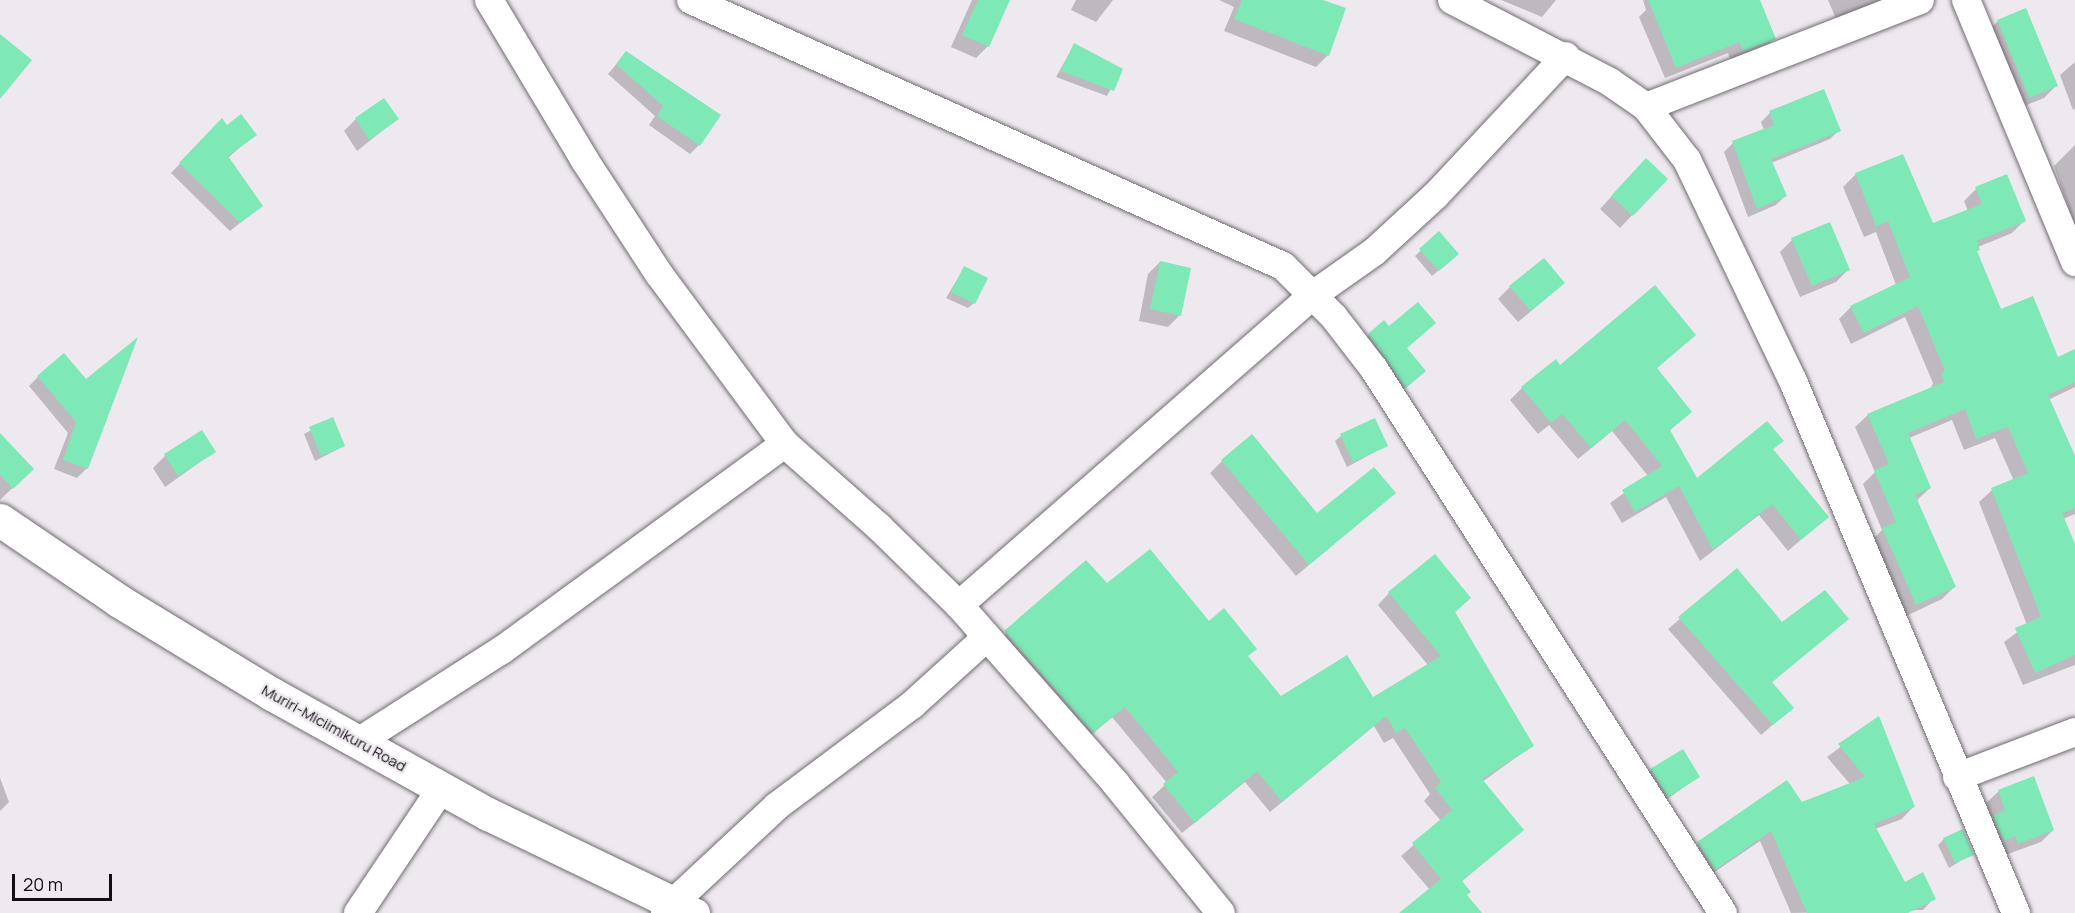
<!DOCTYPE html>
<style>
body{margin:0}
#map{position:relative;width:2075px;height:913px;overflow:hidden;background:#eee8ef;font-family:Manrope,sans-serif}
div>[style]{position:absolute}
.shadow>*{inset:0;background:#0003}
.building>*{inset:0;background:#7ee8b6}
.roads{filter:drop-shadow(0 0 2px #706b71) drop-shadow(0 0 2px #706b71)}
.minor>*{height:28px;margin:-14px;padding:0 14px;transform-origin:14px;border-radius:14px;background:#fff}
.tertiary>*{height:33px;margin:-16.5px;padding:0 16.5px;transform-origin:16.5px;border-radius:16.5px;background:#fff}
span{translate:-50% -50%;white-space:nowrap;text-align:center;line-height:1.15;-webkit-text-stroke:4.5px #eee8ef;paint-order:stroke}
.street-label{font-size:15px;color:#100e10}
.scale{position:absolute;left:12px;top:874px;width:100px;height:27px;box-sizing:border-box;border:3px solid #100e10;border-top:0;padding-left:8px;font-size:18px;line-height:21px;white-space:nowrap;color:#100e10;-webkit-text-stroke:4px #eee8ef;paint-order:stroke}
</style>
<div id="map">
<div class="shadow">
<div style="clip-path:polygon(972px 0,1008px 0,988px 46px,976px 58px,951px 47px)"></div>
<div style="clip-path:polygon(1076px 0,1113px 0,1096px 22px,1071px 10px)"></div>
<div style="clip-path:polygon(1219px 0,1318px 0,1328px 55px,1316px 67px,1224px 31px,1234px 7px)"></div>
<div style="clip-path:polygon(1501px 0,1556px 0,1542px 17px)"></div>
<div style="clip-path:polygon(1643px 0,1759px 0,1774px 38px,1763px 50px,1731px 62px,1728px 53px,1665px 78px,1639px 17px,1646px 10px)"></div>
<div style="clip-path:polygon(1828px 0,1893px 0,1837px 21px)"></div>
<div style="clip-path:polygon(1998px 21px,2056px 86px,2044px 98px,2017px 109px,1986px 33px)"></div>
<div style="clip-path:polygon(1074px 45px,1121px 70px,1107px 96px,1056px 77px)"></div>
<div style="clip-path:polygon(626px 53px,699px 145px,690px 154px,649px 125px,655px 116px,608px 74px)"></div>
<div style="clip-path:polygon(2075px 62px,2075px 109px,2073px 110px,2060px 75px)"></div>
<div style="clip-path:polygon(1770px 113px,1839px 130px,1830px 139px,1771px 163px,1785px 196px,1776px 205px,1748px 217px,1724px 152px,1733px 143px,1764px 130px,1761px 122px)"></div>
<div style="clip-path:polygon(356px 119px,397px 119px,357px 151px,344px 131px)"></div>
<div style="clip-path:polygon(222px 120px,227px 127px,255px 134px,228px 158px,261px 206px,230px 231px,171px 173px)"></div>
<div style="clip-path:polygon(2075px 145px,2075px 267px,2074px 223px,2054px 166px)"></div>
<div style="clip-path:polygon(1634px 172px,1666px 179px,1620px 228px,1600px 209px)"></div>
<div style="clip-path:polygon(1856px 174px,1932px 225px,1968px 211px,1964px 201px,1976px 189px,2024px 221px,2012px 233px,1978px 247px,1976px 252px,2000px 311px,2057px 359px,2075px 350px,2075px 387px,2048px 400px,2075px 456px,2075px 514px,2063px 519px,2075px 548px,2075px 665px,2023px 685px,2004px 642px,2027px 625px,1979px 502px,1992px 490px,2014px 481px,1995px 438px,1964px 450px,1952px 420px,1909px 438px,1930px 488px,1917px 500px,1954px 587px,1942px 599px,1904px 617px,1871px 541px,1882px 530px,1863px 484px,1875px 472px,1855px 427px,1868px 415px,1930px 390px,1933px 383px,1905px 317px,1851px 344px,1839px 319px,1851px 307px,1896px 285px,1876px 232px,1864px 237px,1843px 187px)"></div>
<div style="clip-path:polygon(1439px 234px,1451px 260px,1432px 276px,1415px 256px)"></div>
<div style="clip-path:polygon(1792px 240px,1848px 270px,1836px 282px,1800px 297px,1780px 252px)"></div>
<div style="clip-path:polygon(1160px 262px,1180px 315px,1168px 327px,1139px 321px,1148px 274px)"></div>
<div style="clip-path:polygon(964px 268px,974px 303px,968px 308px,946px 298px)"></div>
<div style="clip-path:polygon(1510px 287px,1550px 295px,1518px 322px,1498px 299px)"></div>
<div style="clip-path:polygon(1369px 335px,1406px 349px,1413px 382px,1394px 397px,1358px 346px)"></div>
<div style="clip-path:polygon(1694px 335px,1656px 369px,1690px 412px,1669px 431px,1697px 481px,1782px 441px,1772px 450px,1827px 517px,1788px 551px,1759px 515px,1700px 561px,1666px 497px,1622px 523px,1610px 503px,1648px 476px,1612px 431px,1578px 459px,1549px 425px,1538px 434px,1510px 400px,1522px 388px,1560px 367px)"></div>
<div style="clip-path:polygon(38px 377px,86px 382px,87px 468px,77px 478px,54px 469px,68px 433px,29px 386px)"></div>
<div style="clip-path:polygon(333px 419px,344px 446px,315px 461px,304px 434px)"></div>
<div style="clip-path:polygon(0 435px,32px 469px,0 500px)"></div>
<div style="clip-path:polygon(1341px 436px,1386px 446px,1347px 467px,1335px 441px)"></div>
<div style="clip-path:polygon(214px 452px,165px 487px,153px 468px,165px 456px)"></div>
<div style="clip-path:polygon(1222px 461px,1317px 515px,1394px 493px,1296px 576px,1210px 473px)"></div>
<div style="clip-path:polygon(1086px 562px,1107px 585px,1209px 623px,1247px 657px,1281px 698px,1372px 699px,1428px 665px,1378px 605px,1389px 593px,1469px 598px,1454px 613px,1532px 746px,1482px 782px,1522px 830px,1461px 882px,1465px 895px,1481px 913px,1402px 913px,1430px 890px,1401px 856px,1441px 821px,1424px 801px,1430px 794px,1393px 738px,1384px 743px,1374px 726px,1270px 812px,1245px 782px,1182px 833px,1152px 797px,1167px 783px,1112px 717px,1081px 744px,994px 644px)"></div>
<div style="clip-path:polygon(1737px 570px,1782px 624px,1847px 619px,1771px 683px,1792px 708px,1761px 735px,1668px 629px)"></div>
<div style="clip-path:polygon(1879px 718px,1913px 807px,1902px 819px,1875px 829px,1904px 884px,1934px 898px,1923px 910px,1791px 913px,1760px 841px,1703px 880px,1687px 855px,1698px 844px,1850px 784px,1827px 757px)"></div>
<div style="clip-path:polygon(1651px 770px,1698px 777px,1655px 808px,1639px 782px)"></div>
<div style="clip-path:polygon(0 778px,9px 802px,0 811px)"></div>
<div style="clip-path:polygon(1999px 791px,2053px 830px,2041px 842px,2005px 855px,1982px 829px,1992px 819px,1986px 803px)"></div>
<div style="clip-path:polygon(1944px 839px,1972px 854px,1949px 868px,1938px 845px)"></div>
</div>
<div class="building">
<div style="clip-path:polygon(978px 0,1010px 0,989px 47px,962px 35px)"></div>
<div style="clip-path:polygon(1242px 0,1323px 0,1346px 8px,1329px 56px,1234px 19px)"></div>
<div style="clip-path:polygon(1648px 0,1760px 0,1776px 39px,1743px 51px,1739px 42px,1676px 68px)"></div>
<div style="clip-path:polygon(2026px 8px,2058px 86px,2029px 98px,1997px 20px)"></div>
<div style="clip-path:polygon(0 34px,32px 60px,0 99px)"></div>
<div style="clip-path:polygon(1074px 43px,1123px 69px,1114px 91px,1061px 71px)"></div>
<div style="clip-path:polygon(626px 51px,721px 115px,700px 146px,657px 116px,663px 106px,616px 64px)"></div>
<div style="clip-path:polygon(1824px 89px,1841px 131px,1771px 159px,1787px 196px,1757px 209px,1732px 141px,1774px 125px,1769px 111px)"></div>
<div style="clip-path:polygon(384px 98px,399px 119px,369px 140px,355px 118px)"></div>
<div style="clip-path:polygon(241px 114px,257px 135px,228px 156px,263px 206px,240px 223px,179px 163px,222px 118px,227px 125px)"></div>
<div style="clip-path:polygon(1903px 154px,1933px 223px,1982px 204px,1975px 187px,2007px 174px,2026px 221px,1977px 241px,1980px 250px,1977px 251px,2001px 309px,2033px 296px,2058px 357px,2075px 349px,2075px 382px,2048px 395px,2075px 456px,2075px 508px,2062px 513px,2075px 544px,2075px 655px,2035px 673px,2015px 628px,2041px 617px,1991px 488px,2028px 473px,2008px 427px,1976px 439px,1965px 409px,1908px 433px,1931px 488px,1915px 495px,1956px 587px,1916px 605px,1882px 528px,1896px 522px,1874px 470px,1889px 464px,1867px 414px,1944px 382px,1941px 373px,1945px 371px,1918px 306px,1864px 333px,1850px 306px,1910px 277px,1888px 221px,1876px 226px,1855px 173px)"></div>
<div style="clip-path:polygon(1646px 158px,1668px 179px,1633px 216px,1611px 196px)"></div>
<div style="clip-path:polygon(1830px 222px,1850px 270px,1812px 286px,1791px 238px)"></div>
<div style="clip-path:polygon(1439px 231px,1459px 254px,1439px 271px,1419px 249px)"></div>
<div style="clip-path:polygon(1544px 258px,1565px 283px,1531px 311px,1509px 286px)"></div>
<div style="clip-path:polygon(1160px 261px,1191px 268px,1181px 316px,1150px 309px)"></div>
<div style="clip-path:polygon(964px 266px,988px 278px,975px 304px,951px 292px)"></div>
<div style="clip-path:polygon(1655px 285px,1696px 335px,1657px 368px,1692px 412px,1670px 430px,1697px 478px,1767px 421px,1784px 441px,1773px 449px,1829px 517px,1801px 540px,1772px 504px,1713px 550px,1679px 486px,1635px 512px,1622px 490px,1662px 466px,1625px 420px,1591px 448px,1562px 414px,1551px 423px,1521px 387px,1556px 359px,1560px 365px)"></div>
<div style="clip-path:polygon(1418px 302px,1436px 323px,1407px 348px,1426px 371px,1406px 388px,1368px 334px,1384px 320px,1389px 326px)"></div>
<div style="clip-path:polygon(138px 337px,88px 469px,63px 460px,76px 422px,37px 376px,64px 353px,86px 379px)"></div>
<div style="clip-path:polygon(333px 417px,345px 446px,321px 456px,309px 427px)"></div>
<div style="clip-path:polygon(1375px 418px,1388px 446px,1353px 462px,1340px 434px)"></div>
<div style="clip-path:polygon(202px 430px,216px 452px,178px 476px,164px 454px)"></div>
<div style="clip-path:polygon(0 433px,34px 469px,13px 489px,0 475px)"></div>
<div style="clip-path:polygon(1252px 434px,1317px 513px,1374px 467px,1396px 493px,1309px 565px,1221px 460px)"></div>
<div style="clip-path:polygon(1150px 549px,1209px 621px,1224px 608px,1257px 649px,1248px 656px,1281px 696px,1347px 655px,1373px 697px,1441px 656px,1388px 592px,1435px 554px,1471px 598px,1455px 612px,1534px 746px,1482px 779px,1524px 830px,1462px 881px,1471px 892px,1467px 895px,1482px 913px,1399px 913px,1441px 879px,1412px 843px,1452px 810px,1435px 788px,1441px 782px,1405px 728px,1396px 733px,1386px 716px,1282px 802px,1257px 771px,1195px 823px,1163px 784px,1178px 772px,1125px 707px,1093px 733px,1004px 631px,1086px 560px,1107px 583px)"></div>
<div style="clip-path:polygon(1737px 568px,1782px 622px,1825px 590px,1849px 619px,1772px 682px,1794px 708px,1773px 725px,1678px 617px)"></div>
<div style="clip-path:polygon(1879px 716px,1915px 807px,1874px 824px,1905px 882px,1923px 872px,1936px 899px,1908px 913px,1807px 913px,1771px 831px,1715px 870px,1697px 842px,1787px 780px,1802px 802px,1865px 777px,1838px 744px)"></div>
<div style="clip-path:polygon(1683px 749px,1700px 777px,1668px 797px,1650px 769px)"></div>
<div style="clip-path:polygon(2034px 776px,2054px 830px,2018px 844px,2015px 836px,2004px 841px,1993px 816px,2005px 810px,1998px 790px)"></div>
<div style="clip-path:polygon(1963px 829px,1974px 855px,1955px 863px,1943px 838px)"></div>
</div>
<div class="roads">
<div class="minor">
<div style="left:489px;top:0;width:185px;rotate:59.1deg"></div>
<div style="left:584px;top:159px;width:137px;rotate:56.9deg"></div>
<div style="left:659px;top:274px;width:212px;rotate:53.5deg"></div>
<div style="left:785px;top:444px;width:125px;rotate:41.4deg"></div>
<div style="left:879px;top:527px;width:112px;rotate:44.3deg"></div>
<div style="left:959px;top:605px;width:238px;rotate:48.7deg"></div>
<div style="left:1116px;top:784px;width:166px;rotate:50.9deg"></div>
<div style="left:691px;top:0;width:649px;rotate:24.2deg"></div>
<div style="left:1283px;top:266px;width:72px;rotate:45deg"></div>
<div style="left:1334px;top:317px;width:66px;rotate:52.4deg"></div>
<div style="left:1374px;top:369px;width:646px;rotate:57.32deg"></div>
<div style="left:1452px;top:0;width:178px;rotate:27.4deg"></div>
<div style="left:1610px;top:82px;width:44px;rotate:34.8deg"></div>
<div style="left:1646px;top:107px;width:67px;rotate:52.3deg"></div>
<div style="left:1687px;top:160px;width:245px;rotate:64.4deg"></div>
<div style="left:1793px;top:381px;width:577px;rotate:67.26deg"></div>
<div style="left:1966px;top:0;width:284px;rotate:67.4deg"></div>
<div style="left:1646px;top:107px;width:294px;rotate:-21.3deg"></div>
<div style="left:959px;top:605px;width:471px;rotate:-41.2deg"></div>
<div style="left:1313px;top:295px;width:75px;rotate:-35.2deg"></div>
<div style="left:1374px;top:252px;width:84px;rotate:-42.6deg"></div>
<div style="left:1436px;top:195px;width:190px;rotate:-46.9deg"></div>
<div style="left:358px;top:742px;width:171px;rotate:-32.6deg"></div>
<div style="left:502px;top:650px;width:350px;rotate:-36.1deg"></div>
<div style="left:1957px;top:777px;width:126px;rotate:-20.9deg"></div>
<div style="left:358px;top:913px;width:149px;rotate:-56.2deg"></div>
<div style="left:696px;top:913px;width:25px;rotate:-157deg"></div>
<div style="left:673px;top:903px;width:142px;rotate:-43deg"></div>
<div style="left:777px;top:806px;width:169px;rotate:-36.8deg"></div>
<div style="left:912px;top:705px;width:100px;rotate:-42.2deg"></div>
</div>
<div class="tertiary">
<div style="left:0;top:520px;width:144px;rotate:34.2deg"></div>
<div style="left:119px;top:601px;width:179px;rotate:31.3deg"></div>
<div style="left:272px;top:694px;width:247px;rotate:29.1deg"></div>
<div style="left:488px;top:814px;width:205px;rotate:25.7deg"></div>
<div style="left:673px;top:903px;width:12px;rotate:121deg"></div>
</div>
</div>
<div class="street-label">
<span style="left:334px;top:728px;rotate:29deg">Muriri-Miciimikuru Road</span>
</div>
<div class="scale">20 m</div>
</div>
